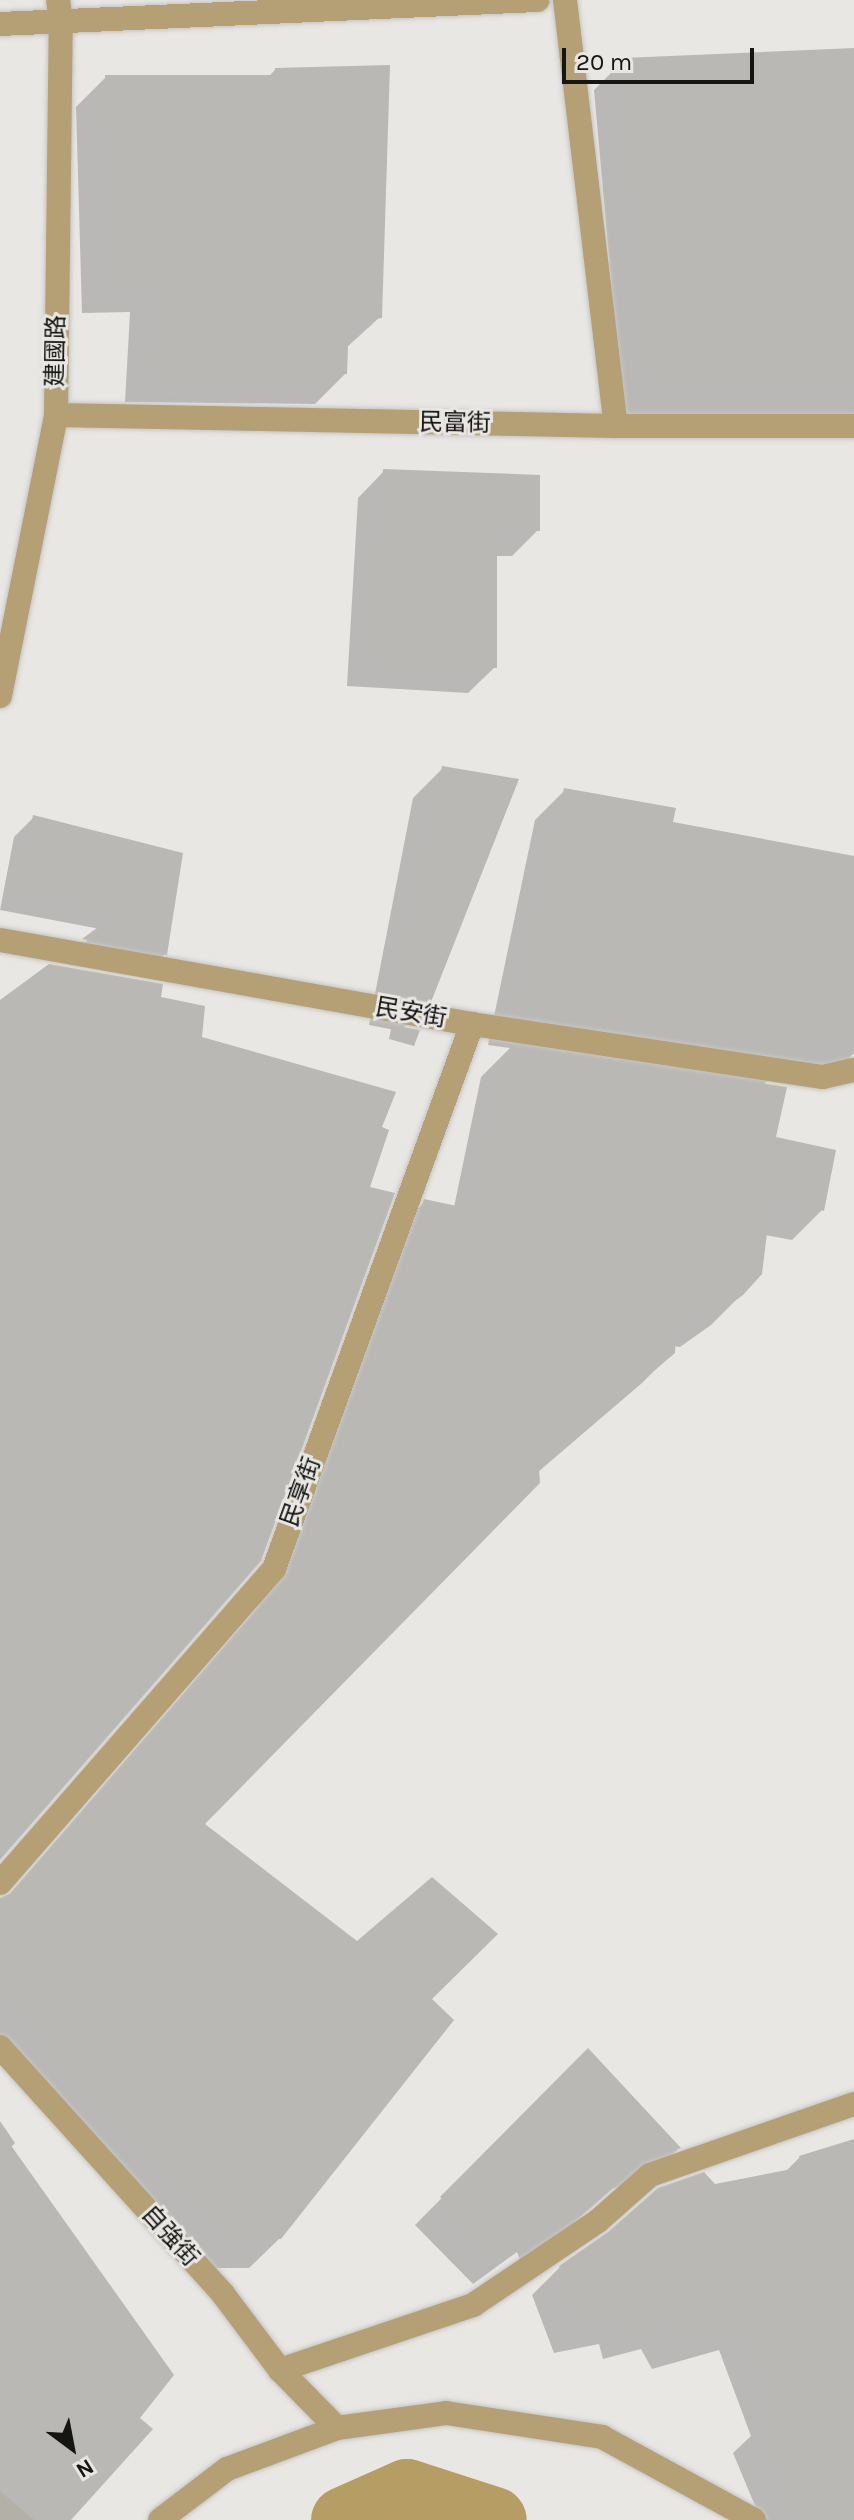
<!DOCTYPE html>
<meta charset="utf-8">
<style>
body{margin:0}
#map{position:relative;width:854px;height:2520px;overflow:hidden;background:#e8e7e4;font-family:Karla,"Noto Sans TC",sans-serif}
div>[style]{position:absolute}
.built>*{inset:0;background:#e0dcd1}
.shadow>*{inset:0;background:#0003}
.canal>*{height:66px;margin:-33px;padding:0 33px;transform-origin:33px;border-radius:33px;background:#b69d63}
.building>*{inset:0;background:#b9b8b5}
.roads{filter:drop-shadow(0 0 2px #c6c5c3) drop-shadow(0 0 2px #c6c5c3)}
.service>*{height:24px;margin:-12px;padding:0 12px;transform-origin:12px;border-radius:12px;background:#b4a074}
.minor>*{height:24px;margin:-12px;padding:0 12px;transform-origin:12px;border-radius:12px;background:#b4a074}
.tertiary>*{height:24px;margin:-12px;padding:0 12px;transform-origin:12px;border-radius:12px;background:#b4a074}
span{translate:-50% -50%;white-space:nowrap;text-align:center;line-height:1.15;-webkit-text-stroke:6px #e8e7e4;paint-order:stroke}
.street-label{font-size:24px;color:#151514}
.north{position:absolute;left:32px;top:2408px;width:80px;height:80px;-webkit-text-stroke:6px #e8e7e4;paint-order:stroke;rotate:148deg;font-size:22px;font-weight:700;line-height:32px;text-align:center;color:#151514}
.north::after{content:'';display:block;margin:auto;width:28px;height:36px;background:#151514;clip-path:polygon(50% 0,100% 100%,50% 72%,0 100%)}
.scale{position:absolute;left:562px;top:48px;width:192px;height:36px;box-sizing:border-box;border:4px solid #151514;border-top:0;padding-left:10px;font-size:24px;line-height:28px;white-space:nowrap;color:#151514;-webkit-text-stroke:6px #e8e7e4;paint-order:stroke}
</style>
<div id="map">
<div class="built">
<div style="clip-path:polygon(0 2491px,34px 2520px,0 2520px)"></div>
</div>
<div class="shadow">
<div style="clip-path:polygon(854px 50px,854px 419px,623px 414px,594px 90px,624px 60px)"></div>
<div style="clip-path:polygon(275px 70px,380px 317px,346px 348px,345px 374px,315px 404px,125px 402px,130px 312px,82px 313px,76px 107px,106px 77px,268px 77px)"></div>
<div style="clip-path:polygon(384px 471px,538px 530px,512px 556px,495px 556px,495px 667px,468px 693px,347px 686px,358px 498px)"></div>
<div style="clip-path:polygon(443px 768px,430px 1000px,400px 1031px,369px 1025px,413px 798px)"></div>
<div style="clip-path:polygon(565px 790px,670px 824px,854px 858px,854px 1053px,834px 1073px,783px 1065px,763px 1085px,774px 1139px,822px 1210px,792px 1240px,765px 1235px,742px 1294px,711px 1325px,680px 1347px,673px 1346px,673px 1352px,642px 1383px,538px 1472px,202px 1824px,280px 2238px,249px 2268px,202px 2268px,0 2054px,0 1899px,7px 1897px,258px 1607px,395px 1231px,425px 1201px,454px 1207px,481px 1077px,510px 1048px,488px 1045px,535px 820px)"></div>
<div style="clip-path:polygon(34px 817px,181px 854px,165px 954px,145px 974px,65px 960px,100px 929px,0 910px,14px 837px)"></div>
<div style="clip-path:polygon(588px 2051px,679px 2148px,653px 2174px,612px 2189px,560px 2235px,521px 2262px,517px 2252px,473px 2284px,415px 2225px)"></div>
<div style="clip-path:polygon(0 2121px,15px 2143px,10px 2148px,138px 2419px,68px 2520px,0 2520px)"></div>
<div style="clip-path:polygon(854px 2151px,854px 2520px,761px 2520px,733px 2453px,751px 2436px,719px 2350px,652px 2369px,641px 2349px,603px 2359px,599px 2344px,554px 2353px,532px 2295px,560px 2267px,714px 2186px,785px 2172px,800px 2157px)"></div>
</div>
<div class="canal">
<div style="left:344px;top:2520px;width:69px;rotate:-24deg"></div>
<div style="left:407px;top:2492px;width:91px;rotate:17.8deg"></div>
</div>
<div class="building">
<div style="clip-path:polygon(854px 48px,854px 388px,652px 385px,623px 58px)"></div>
<div style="clip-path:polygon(390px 65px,382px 318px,349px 322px,347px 374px,154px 373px,159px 283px,111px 283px,105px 75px,274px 75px,275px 68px)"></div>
<div style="clip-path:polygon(383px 469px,540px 475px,540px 531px,497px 530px,497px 668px,373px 660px)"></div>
<div style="clip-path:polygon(442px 766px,519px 779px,431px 1002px,397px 996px)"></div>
<div style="clip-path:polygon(564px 788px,676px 808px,673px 822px,854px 856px,854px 1042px,799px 1034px,794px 1057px,517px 1016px)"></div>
<div style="clip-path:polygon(33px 815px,183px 853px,167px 955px,82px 939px,123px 909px,18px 890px)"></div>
<div style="clip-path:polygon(49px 964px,163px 984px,161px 997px,205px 1006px,202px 1037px,396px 1092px,382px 1127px,389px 1130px,370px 1187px,395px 1193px,261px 1561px,0 1860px,0 1000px)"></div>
<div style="clip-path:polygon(392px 1025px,420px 1030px,414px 1046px,389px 1039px)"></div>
<div style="clip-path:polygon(511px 1045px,787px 1087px,776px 1137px,836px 1150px,824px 1211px,771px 1200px,762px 1274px,743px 1295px,711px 1318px,677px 1312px,675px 1353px,539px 1469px,540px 1483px,205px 1824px,357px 1941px,432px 1877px,498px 1934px,432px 1999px,454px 2020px,281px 2239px,232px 2239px,0 1993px,0 1898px,11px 1893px,286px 1578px,424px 1199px,476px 1210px)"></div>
<div style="clip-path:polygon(588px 2048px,681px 2148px,641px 2163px,589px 2209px,547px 2237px,543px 2227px,501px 2259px,440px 2197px)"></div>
<div style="clip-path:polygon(0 2130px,174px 2375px,140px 2418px,153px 2429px,71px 2520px,50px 2520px,0 2477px)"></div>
<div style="clip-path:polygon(854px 2139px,854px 2520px,800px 2520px,760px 2424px,782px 2417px,747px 2323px,681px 2342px,670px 2322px,631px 2332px,627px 2317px,582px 2326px,559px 2266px,608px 2232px,658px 2188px,704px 2172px,715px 2184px,802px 2167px,799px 2156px)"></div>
</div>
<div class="roads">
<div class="service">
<div style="left:565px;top:0;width:429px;rotate:83.2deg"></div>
<div style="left:0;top:940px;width:479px;rotate:10.1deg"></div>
<div style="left:472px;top:1024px;width:355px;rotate:8.6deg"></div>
<div style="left:823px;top:1077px;width:32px;rotate:-13deg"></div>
<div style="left:0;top:1883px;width:417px;rotate:-48.9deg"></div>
<div style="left:274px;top:1569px;width:580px;rotate:-70.03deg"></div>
<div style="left:280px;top:2370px;width:204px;rotate:-18.6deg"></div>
<div style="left:473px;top:2305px;width:151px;rotate:-33.9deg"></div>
<div style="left:598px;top:2221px;width:69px;rotate:-41.5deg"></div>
<div style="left:650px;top:2175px;width:216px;rotate:-19.2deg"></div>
<div style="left:160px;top:2520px;width:84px;rotate:-37.3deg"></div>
<div style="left:227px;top:2469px;width:117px;rotate:-20.4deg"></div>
<div style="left:337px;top:2428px;width:110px;rotate:-7.8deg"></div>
<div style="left:446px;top:2413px;width:158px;rotate:8.7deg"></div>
<div style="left:602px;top:2437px;width:173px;rotate:28.6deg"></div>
</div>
<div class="minor">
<div style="left:56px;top:415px;width:560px;rotate:1.13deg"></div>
<div style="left:616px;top:426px;width:238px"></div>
<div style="left:0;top:696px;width:287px;rotate:-78.7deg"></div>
<div style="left:56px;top:415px;width:392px;rotate:-89.3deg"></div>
<div style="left:61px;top:23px;width:23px;rotate:-97deg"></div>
<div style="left:0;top:2047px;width:333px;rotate:47.9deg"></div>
<div style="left:223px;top:2294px;width:95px;rotate:53.1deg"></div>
<div style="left:280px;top:2370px;width:81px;rotate:45.5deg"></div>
</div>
<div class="tertiary">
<div style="left:0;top:24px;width:538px;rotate:-2.56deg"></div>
</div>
</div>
<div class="street-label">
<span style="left:56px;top:351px;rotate:-89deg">建國路</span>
<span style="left:455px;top:423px;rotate:1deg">民富街</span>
<span style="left:411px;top:1013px;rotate:10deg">民安街</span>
<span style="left:301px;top:1492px;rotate:-70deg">民享街</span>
<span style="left:170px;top:2236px;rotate:48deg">自強街</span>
</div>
<div class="north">N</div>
<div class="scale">20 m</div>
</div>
